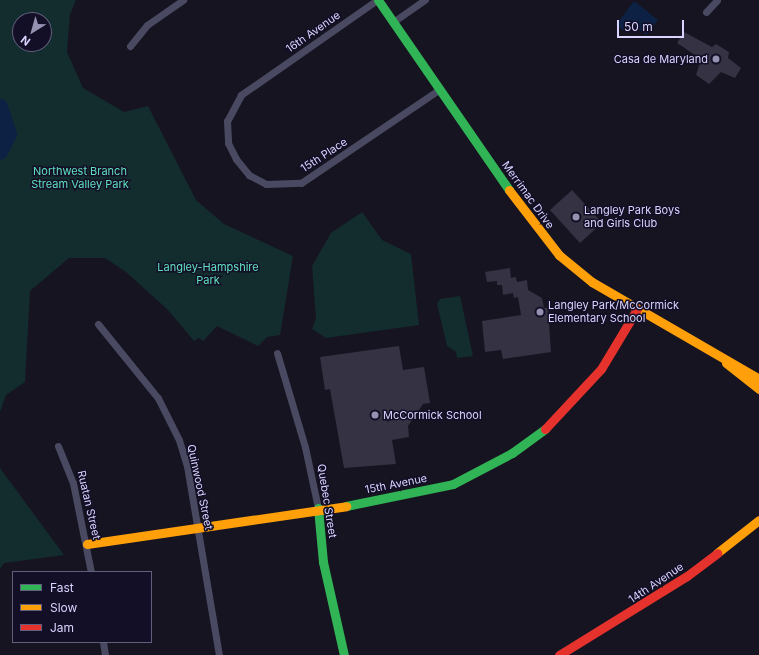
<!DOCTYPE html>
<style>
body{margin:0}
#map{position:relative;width:759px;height:655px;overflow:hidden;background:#161421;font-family:Inter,sans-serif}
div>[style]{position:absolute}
.green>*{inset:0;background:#132c2d}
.water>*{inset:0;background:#0d2144}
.river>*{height:16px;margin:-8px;padding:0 8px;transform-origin:8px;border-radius:8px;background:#0d2144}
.building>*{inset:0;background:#343243}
.street>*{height:7px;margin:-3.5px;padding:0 3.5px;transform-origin:3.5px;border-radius:3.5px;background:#4a4962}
.fast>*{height:9px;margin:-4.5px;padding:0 4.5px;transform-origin:4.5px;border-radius:4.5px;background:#30b455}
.slow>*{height:9px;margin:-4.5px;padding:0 4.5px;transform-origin:4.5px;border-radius:4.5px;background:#ff9f0a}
.jam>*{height:9px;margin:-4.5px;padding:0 4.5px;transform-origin:4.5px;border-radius:4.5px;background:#e5322d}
.dots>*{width:11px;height:11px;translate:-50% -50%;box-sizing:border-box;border:2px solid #130f26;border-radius:50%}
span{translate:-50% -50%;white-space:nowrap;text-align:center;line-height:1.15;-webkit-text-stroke:3px #130f26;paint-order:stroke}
.street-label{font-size:11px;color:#d9d4ff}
.poi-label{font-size:11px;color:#d9d4ff}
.right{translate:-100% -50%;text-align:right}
.left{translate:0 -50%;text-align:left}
.park-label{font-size:11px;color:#5fe0c0}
.legend{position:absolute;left:12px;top:571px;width:140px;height:72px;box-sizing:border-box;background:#130f26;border:1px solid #625e7d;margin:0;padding:5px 7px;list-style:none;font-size:12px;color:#d9d4ff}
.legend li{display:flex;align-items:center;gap:8px;height:20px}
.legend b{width:20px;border:1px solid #625e7d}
.north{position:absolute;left:12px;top:12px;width:40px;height:40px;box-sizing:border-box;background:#130f26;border:1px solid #625e7d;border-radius:50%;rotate:217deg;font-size:11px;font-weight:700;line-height:16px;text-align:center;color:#d9d4ff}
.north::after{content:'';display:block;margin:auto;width:14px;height:18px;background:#9591b1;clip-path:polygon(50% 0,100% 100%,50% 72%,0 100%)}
.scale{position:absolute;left:617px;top:20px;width:67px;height:18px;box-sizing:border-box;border:2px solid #d9d4ff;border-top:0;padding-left:5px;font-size:12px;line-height:14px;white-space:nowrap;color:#d9d4ff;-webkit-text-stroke:3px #130f26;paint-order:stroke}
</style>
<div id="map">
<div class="green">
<div style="clip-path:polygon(evenodd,0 0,76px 0,70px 14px,67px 52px,83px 88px,124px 112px,148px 106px,196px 200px,224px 224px,293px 256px,280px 335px,267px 337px,258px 346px,217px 326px,203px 341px,199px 338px,194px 341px,168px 310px,126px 272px,105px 258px,69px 258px,30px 291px,25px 382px,6px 395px,0 412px,0 0,20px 20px,44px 20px,44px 44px,20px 44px,20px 20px)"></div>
<div style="clip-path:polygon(362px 212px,382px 240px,411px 254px,419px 325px,326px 338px,312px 329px,316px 319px,312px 266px,331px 233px)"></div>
<div style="clip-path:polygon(460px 296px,473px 356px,457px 358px,456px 352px,447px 346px,437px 304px,440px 299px)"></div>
<div style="clip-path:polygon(0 468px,64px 555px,4px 563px,0 569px)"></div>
</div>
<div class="water">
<div style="clip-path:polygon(634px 1px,658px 20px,646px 35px,632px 24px,625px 32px,616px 25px)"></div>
</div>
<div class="river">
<div style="left:0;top:107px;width:28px;rotate:72deg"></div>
<div style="left:9px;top:134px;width:20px;rotate:117deg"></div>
</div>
<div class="building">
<div style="clip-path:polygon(684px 32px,712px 47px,716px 44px,729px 52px,728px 58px,741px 68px,735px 78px,721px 72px,709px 84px,696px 75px,701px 59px,677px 43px)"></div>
<div style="clip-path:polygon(572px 190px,602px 223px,580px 243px,550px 210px)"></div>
<div style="clip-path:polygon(510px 268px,511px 278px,516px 277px,517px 282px,527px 280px,528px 290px,542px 298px,544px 308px,548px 308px,551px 352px,503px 359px,501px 350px,485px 352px,482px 321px,521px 315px,518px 297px,514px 298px,513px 293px,503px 295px,502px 285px,497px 285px,497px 281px,487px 282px,485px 272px)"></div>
<div style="clip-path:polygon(399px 346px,403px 370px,424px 367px,430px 403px,423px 404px,408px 426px,409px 437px,392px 440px,396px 464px,344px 468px,330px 389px,325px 390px,320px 357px)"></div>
</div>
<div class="street">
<div style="left:377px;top:0;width:166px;rotate:145.1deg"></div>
<div style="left:241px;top:95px;width:30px;rotate:118deg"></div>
<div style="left:227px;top:121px;width:22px;rotate:87deg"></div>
<div style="left:228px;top:143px;width:18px;rotate:63deg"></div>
<div style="left:236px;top:159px;width:21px;rotate:51deg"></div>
<div style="left:249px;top:175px;width:19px;rotate:28deg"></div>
<div style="left:266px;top:184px;width:35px;rotate:-2deg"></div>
<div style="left:301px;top:183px;width:168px;rotate:-34.1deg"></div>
<div style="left:706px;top:12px;width:16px;rotate:-47deg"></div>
<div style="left:393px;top:22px;width:39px;rotate:-35deg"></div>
<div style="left:130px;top:46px;width:27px;rotate:-51deg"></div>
<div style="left:147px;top:25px;width:44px;rotate:-34.8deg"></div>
<div style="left:98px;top:324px;width:95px;rotate:51deg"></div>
<div style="left:158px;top:398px;width:47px;rotate:63.4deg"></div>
<div style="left:179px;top:440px;width:27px;rotate:73deg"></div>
<div style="left:187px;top:466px;width:192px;rotate:80.4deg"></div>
<div style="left:277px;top:353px;width:98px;rotate:73.4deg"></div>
<div style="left:305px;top:447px;width:62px;rotate:78deg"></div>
<div style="left:58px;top:446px;width:40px;rotate:68deg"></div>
<div style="left:73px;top:483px;width:91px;rotate:78.6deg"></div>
<div style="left:103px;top:642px;width:13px;rotate:81deg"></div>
</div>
<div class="fast">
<div style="left:378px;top:0;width:231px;rotate:55.4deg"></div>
<div style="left:346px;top:506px;width:109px;rotate:-11.6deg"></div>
<div style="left:453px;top:484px;width:67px;rotate:-27.7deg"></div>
<div style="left:512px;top:453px;width:41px;rotate:-36deg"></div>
<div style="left:318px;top:508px;width:54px;rotate:84.7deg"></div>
<div style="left:323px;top:562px;width:95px;rotate:77.3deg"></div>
</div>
<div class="slow">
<div style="left:509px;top:190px;width:82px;rotate:52.4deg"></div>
<div style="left:559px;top:255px;width:43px;rotate:39.3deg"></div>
<div style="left:592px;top:282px;width:193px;rotate:30.1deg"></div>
<div style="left:726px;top:363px;width:42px;rotate:38.2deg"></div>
<div style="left:87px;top:544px;width:262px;rotate:-8.3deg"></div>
<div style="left:717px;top:553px;width:53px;rotate:-38.2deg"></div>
</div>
<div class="jam">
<div style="left:545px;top:429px;width:82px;rotate:-47deg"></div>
<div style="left:601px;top:369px;width:70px;rotate:-59deg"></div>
<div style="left:559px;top:655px;width:150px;rotate:-31.7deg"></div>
<div style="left:687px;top:576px;width:38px;rotate:-37deg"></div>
</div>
<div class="dots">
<div style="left:716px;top:59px;background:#9591b1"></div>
<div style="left:576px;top:217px;background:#9591b1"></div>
<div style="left:540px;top:312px;background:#9591b1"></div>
<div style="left:375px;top:415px;background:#9591b1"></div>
</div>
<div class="street-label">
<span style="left:313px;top:32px;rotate:-35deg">16th Avenue</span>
<span style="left:324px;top:155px;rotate:-33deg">15th Place</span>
<span style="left:528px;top:195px;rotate:54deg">Merrimac Drive</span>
<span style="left:396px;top:484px;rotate:-11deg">15th Avenue</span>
<span style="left:200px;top:487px;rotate:78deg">Quinwood Street</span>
<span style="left:327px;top:501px;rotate:81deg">Quebec Street</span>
<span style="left:89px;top:505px;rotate:77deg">Ruatan Street</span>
<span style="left:656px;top:583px;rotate:-34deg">14th Avenue</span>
</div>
<div class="poi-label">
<span class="right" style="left:708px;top:59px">Casa de Maryland</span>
<span class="left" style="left:584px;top:217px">Langley Park Boys<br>and Girls Club</span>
<span class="left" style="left:548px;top:312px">Langley Park/McCormick<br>Elementary School</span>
<span class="left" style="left:383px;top:415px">McCormick School</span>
</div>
<div class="park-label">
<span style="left:80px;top:178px">Northwest Branch<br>Stream Valley Park</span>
<span style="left:208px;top:274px">Langley-Hampshire<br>Park</span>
</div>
<ul class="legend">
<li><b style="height:5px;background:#30b455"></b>Fast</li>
<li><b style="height:5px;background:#ff9f0a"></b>Slow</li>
<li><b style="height:5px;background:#e5322d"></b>Jam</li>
</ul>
<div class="north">N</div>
<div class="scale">50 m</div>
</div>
